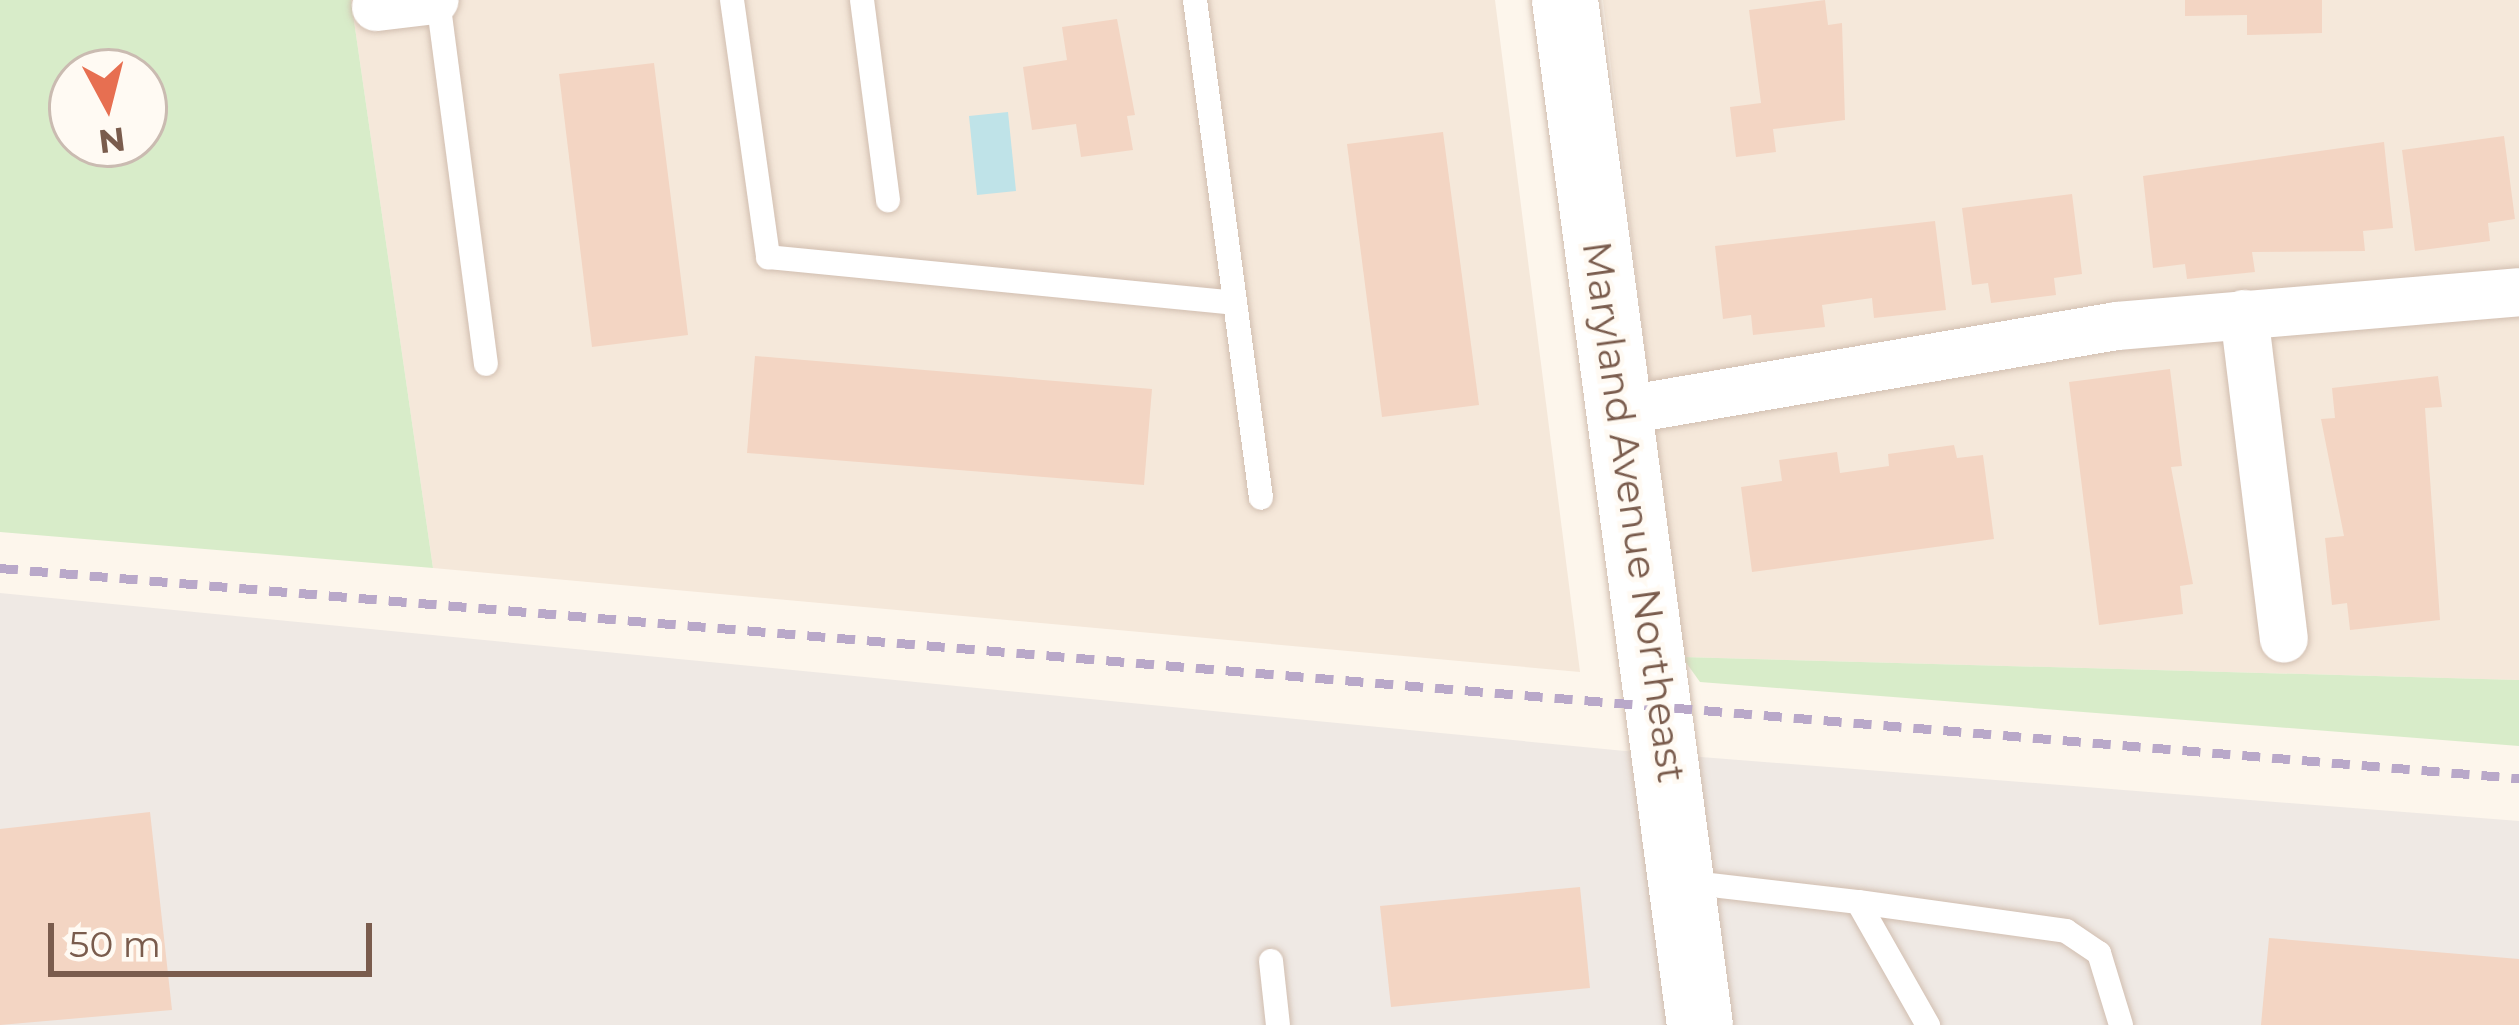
<!DOCTYPE html>
<style>
body{margin:0}
#map{position:relative;width:2519px;height:1025px;overflow:hidden;background:#fdf6ec;font-family:Montserrat,sans-serif}
div>[style]{position:absolute}
.residential>*{inset:0;background:#f5e8da}
.industrial>*{inset:0;background:#efe9e4}
.green>*{inset:0;background:#d8ecc9}
.water>*{inset:0;background:#bfe3e8}
.building>*{inset:0;background:#f3d5c3}
.roads{filter:drop-shadow(0 0 3px #d1beb0) drop-shadow(0 0 3px #d1beb0)}
.lane>*{height:24px;margin:-12px;padding:0 12px;transform-origin:12px;border-radius:12px;background:#fff}
.street>*{height:48px;margin:-24px;padding:0 24px;transform-origin:24px;border-radius:24px;background:#fff}
.secondary>*{height:66px;margin:-33px;padding:0 33px;transform-origin:33px;border-radius:33px;background:#fff}
.rail>*{height:9px;margin-top:-4.5px;transform-origin:0;background:repeating-linear-gradient(90deg,#b9a8c9 0 18px,transparent 0 30px)}
span{translate:-50% -50%;white-space:nowrap;text-align:center;line-height:1.15;-webkit-text-stroke:9px #fffaf3;paint-order:stroke}
.street-label{font-size:39px;color:#7a5c4d}
.north{position:absolute;left:48px;top:48px;width:120px;height:120px;box-sizing:border-box;background:#fffaf3;border:3px solid #cabbb1;border-radius:50%;rotate:173deg;font-size:33px;font-weight:700;line-height:48px;text-align:center;color:#7a5c4d}
.north::after{content:'';display:block;margin:auto;width:42px;height:54px;background:#e76f51;clip-path:polygon(50% 0,100% 100%,50% 72%,0 100%)}
.scale{position:absolute;left:48px;top:923px;width:324px;height:54px;box-sizing:border-box;border:6px solid #7a5c4d;border-top:0;padding-left:15px;font-size:36px;line-height:42px;white-space:nowrap;color:#7a5c4d;-webkit-text-stroke:9px #fffaf3;paint-order:stroke}
</style>
<div id="map">
<div class="residential">
<div style="clip-path:polygon(351px 0,1495px 0,1580px 672px,433px 568px)"></div>
<div style="clip-path:polygon(1603px 0,2519px 0,2519px 680px,1682px 657px)"></div>
</div>
<div class="industrial">
<div style="clip-path:polygon(0 593px,1625px 751px,2519px 821px,2519px 1025px,0 1025px)"></div>
</div>
<div class="green">
<div style="clip-path:polygon(evenodd,0 0,351px 0,433px 568px,0 532px,0 0,72px 72px,144px 72px,144px 144px,72px 144px,72px 72px)"></div>
<div style="clip-path:polygon(1682px 657px,2519px 680px,2519px 746px,1700px 682px)"></div>
</div>
<div class="water">
<div style="clip-path:polygon(1008px 112px,1016px 191px,977px 195px,969px 116px)"></div>
</div>
<div class="building">
<div style="clip-path:polygon(1825px 0,1828px 25px,1842px 23px,1845px 120px,1773px 129px,1776px 152px,1736px 157px,1730px 107px,1761px 103px,1749px 10px)"></div>
<div style="clip-path:polygon(2185px 0,2322px 0,2322px 33px,2247px 35px,2247px 15px,2185px 16px)"></div>
<div style="clip-path:polygon(1117px 19px,1135px 115px,1127px 116px,1133px 150px,1081px 157px,1076px 124px,1032px 130px,1023px 67px,1067px 60px,1062px 27px)"></div>
<div style="clip-path:polygon(654px 63px,688px 335px,592px 347px,559px 74px)"></div>
<div style="clip-path:polygon(1443px 132px,1479px 405px,1382px 417px,1347px 144px)"></div>
<div style="clip-path:polygon(2504px 136px,2515px 219px,2488px 223px,2490px 241px,2415px 251px,2402px 150px)"></div>
<div style="clip-path:polygon(2384px 142px,2393px 228px,2363px 231px,2365px 251px,2252px 252px,2255px 272px,2187px 279px,2185px 264px,2153px 268px,2143px 176px)"></div>
<div style="clip-path:polygon(2072px 194px,2082px 274px,2054px 278px,2056px 295px,1991px 303px,1988px 283px,1972px 285px,1962px 208px)"></div>
<div style="clip-path:polygon(1935px 221px,1946px 310px,1874px 318px,1872px 298px,1822px 305px,1825px 327px,1753px 335px,1751px 315px,1723px 319px,1715px 246px)"></div>
<div style="clip-path:polygon(755px 356px,1152px 389px,1144px 485px,747px 453px)"></div>
<div style="clip-path:polygon(2170px 369px,2182px 466px,2171px 467px,2193px 584px,2180px 586px,2183px 614px,2099px 625px,2069px 382px)"></div>
<div style="clip-path:polygon(2438px 376px,2442px 407px,2425px 408px,2440px 620px,2350px 630px,2347px 603px,2332px 605px,2325px 538px,2344px 536px,2321px 419px,2335px 418px,2332px 388px)"></div>
<div style="clip-path:polygon(1954px 445px,1957px 458px,1983px 455px,1994px 539px,1752px 572px,1741px 487px,1782px 481px,1779px 460px,1837px 452px,1840px 473px,1889px 466px,1888px 454px)"></div>
<div style="clip-path:polygon(150px 812px,172px 1010px,0 1025px,0 829px)"></div>
<div style="clip-path:polygon(1580px 887px,1590px 988px,1391px 1007px,1380px 906px)"></div>
<div style="clip-path:polygon(2269px 938px,2519px 959px,2519px 1025px,2261px 1025px)"></div>
</div>
<div class="roads">
<div class="lane">
<div style="left:438px;top:0;width:367px;rotate:82.5deg"></div>
<div style="left:732px;top:0;width:260px;rotate:82deg"></div>
<div style="left:768px;top:257px;width:469px;rotate:5.6deg"></div>
<div style="left:862px;top:0;width:202px;rotate:82.6deg"></div>
<div style="left:1195px;top:0;width:502px;rotate:82.45deg"></div>
<div style="left:1685px;top:882px;width:174px;rotate:6.6deg"></div>
<div style="left:1858px;top:902px;width:142px;rotate:60.4deg"></div>
<div style="left:1858px;top:902px;width:210px;rotate:7.9deg"></div>
<div style="left:2066px;top:931px;width:40px;rotate:34deg"></div>
<div style="left:2099px;top:953px;width:75px;rotate:73deg"></div>
<div style="left:1271px;top:961px;width:64px;rotate:83.8deg"></div>
</div>
<div class="street">
<div style="left:376px;top:7px;width:59px;rotate:-6.8deg"></div>
<div style="left:2244px;top:314px;width:327px;rotate:83deg"></div>
<div style="left:1620px;top:411px;width:504px;rotate:-9.71deg"></div>
<div style="left:2117px;top:326px;width:403px;rotate:-4.8deg"></div>
</div>
<div class="secondary">
<div style="left:1565px;top:0;width:1034px;rotate:82.5deg"></div>
</div>
</div>
<div class="rail">
<div style="left:0;top:568px;width:2528px;rotate:4.77deg"></div>
</div>
<div class="street-label">
<span style="left:1634px;top:512px;rotate:82deg">Maryland Avenue Northeast</span>
</div>
<div class="north">N</div>
<div class="scale">50 m</div>
</div>
